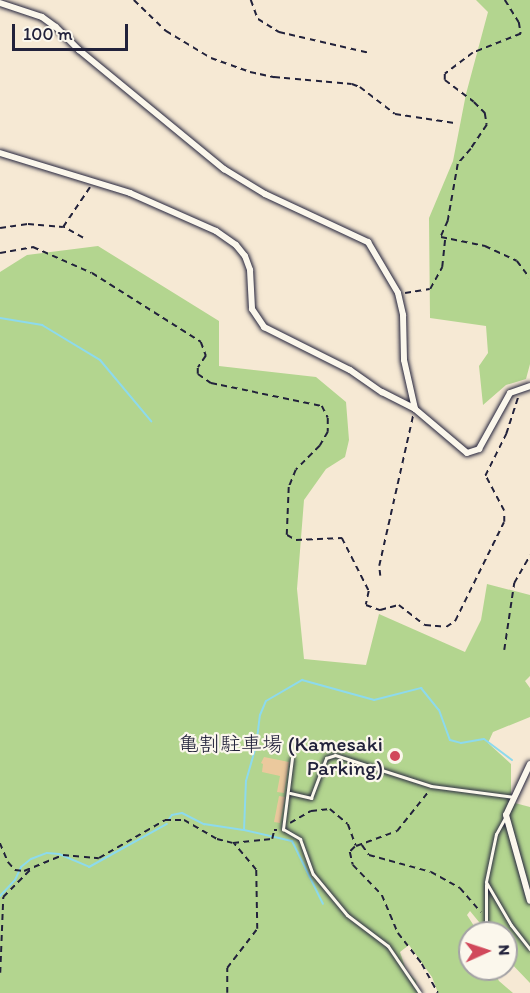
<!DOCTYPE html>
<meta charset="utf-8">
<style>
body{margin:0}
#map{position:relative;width:530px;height:993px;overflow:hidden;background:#f6e9d4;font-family:Itim,"Klee One",sans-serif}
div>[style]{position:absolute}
.green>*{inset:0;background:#b3d58f}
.stream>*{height:2px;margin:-1px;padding:0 1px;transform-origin:1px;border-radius:1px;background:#8ddaed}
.building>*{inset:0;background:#ebc99d}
.path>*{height:1.5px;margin-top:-0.75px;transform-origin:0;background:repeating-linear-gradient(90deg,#22223b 0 6px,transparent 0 10.5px)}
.roads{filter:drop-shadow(0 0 2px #22223b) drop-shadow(0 0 2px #22223b)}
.lane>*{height:3px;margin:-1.5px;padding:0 1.5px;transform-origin:1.5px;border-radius:1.5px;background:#fbf7ec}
.street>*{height:6px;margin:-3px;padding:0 3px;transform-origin:3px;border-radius:3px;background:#fbf7ec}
.dots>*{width:16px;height:16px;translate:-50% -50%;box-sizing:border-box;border:3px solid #fbf7ec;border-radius:50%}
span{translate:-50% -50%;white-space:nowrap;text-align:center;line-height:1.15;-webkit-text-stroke:4.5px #fbf7ec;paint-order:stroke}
.poi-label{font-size:21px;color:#22223b}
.right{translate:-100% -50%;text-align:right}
.north{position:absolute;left:458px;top:921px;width:60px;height:60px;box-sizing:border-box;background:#fbf7ec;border:2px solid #a4a2a5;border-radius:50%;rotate:87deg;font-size:16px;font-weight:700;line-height:24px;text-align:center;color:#22223b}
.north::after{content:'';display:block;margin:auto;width:21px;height:27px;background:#d1495b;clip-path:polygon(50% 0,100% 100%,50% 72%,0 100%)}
.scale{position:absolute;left:12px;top:24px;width:116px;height:27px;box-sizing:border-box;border:3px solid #22223b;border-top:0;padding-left:8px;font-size:18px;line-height:21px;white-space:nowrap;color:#22223b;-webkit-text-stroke:4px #fbf7ec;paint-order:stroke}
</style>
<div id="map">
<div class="green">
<div style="clip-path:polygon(476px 0,530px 0,530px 364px,526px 379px,506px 385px,483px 405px,479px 366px,488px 353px,486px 326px,430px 318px,429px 218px,453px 161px,466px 94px,488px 12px)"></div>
<div style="clip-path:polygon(98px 246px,219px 321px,219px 366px,316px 377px,346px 402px,349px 440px,345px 457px,326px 469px,304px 500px,297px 589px,304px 659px,366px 665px,379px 614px,465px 652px,481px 620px,487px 584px,530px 595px,530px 676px,525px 681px,530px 688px,530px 717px,493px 732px,488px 743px,511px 764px,511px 802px,530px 807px,530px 983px,506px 958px,506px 933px,488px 933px,470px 911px,467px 915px,474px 926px,475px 933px,470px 933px,470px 969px,492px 969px,499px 981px,513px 993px,438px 993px,432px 977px,409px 945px,400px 952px,406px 970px,416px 981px,418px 993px,0 993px,0 272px,27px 255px)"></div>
</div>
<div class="stream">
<div style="left:0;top:318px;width:43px;rotate:9.5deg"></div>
<div style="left:42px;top:325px;width:68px;rotate:31.1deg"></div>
<div style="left:100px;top:360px;width:80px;rotate:50.1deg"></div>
<div style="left:169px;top:819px;width:5px;rotate:-53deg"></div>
<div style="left:172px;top:815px;width:10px;rotate:-11deg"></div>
<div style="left:182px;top:813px;width:25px;rotate:27deg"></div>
<div style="left:204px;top:824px;width:40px;rotate:8.5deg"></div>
<div style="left:244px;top:830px;width:49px;rotate:-87.7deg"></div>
<div style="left:246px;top:781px;width:35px;rotate:-74deg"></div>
<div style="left:256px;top:747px;width:32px;rotate:-83deg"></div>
<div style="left:260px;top:715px;width:15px;rotate:-67deg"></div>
<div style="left:266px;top:701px;width:42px;rotate:-30.3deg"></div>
<div style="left:302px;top:680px;width:75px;rotate:15.5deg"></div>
<div style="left:374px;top:700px;width:49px;rotate:-14.3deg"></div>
<div style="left:421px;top:688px;width:28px;rotate:51deg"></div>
<div style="left:439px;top:710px;width:32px;rotate:70deg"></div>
<div style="left:450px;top:740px;width:11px;rotate:15deg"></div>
<div style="left:461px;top:743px;width:23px;rotate:-10deg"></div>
<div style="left:484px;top:739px;width:35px;rotate:37deg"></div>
<div style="left:244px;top:830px;width:49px;rotate:12.9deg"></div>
<div style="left:292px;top:841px;width:70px;rotate:63.8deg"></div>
<div style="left:0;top:896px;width:22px;rotate:-47deg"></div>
<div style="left:15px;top:880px;width:14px;rotate:-65deg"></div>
<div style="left:21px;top:867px;width:13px;rotate:-39deg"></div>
<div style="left:31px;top:859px;width:17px;rotate:-21deg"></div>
<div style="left:47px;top:853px;width:12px;rotate:5deg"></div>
<div style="left:59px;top:854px;width:33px;rotate:23deg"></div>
<div style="left:89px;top:867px;width:89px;rotate:-28.9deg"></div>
</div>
<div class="building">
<div style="clip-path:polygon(264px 757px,289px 762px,284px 793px,277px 792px,280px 776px,262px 772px,263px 764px,261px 763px)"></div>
<div style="clip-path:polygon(279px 796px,285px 797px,280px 823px,274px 822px)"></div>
</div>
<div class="path">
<div style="left:134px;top:0;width:45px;rotate:44.1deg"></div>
<div style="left:166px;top:31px;width:52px;rotate:31deg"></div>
<div style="left:211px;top:58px;width:41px;rotate:19.7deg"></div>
<div style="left:250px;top:72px;width:25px;rotate:12deg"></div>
<div style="left:274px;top:77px;width:78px;rotate:5.1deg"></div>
<div style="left:352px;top:84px;width:9px;rotate:21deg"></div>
<div style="left:360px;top:87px;width:44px;rotate:37.6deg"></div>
<div style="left:395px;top:114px;width:60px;rotate:8.7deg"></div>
<div style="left:251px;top:0;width:20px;rotate:70deg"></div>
<div style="left:258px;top:19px;width:25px;rotate:32deg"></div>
<div style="left:279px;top:32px;width:92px;rotate:13.1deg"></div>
<div style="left:505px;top:0;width:26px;rotate:58deg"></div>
<div style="left:519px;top:22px;width:12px;rotate:81deg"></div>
<div style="left:521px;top:34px;width:52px;rotate:158.4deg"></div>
<div style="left:473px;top:53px;width:35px;rotate:143deg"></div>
<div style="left:445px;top:74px;width:6px;rotate:90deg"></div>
<div style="left:445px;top:80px;width:36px;rotate:37deg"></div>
<div style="left:474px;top:102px;width:16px;rotate:45deg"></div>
<div style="left:485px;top:113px;width:12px;rotate:81deg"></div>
<div style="left:487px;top:125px;width:29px;rotate:124deg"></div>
<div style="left:471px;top:149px;width:20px;rotate:131deg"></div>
<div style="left:458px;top:164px;width:58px;rotate:100deg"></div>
<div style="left:448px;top:221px;width:17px;rotate:114deg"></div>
<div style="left:441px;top:237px;width:45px;rotate:11.6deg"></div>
<div style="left:485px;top:246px;width:35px;rotate:25deg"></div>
<div style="left:517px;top:261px;width:21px;rotate:53deg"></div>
<div style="left:0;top:228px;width:28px;rotate:-8deg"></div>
<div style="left:28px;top:224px;width:35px;rotate:5deg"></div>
<div style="left:83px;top:238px;width:23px;rotate:-151deg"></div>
<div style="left:63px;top:227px;width:48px;rotate:-56deg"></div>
<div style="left:0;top:253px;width:34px;rotate:-10deg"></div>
<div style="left:33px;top:247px;width:64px;rotate:23.8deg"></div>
<div style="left:92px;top:273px;width:129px;rotate:32.3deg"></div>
<div style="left:201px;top:342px;width:15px;rotate:70deg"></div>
<div style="left:206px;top:356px;width:14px;rotate:124deg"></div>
<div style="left:198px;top:368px;width:6px;rotate:90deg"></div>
<div style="left:198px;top:374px;width:16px;rotate:35deg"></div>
<div style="left:211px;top:383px;width:113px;rotate:11.7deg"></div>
<div style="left:322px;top:406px;width:13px;rotate:63deg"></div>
<div style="left:328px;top:418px;width:14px;rotate:90deg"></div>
<div style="left:328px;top:432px;width:16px;rotate:120deg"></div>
<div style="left:320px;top:446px;width:34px;rotate:135deg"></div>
<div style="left:296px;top:470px;width:18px;rotate:112deg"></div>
<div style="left:289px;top:487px;width:48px;rotate:92.4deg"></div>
<div style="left:287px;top:535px;width:10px;rotate:29deg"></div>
<div style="left:296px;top:540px;width:46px;rotate:-2.5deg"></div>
<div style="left:342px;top:538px;width:59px;rotate:63deg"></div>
<div style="left:369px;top:591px;width:14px;rotate:102deg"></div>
<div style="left:366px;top:605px;width:15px;rotate:20deg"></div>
<div style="left:380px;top:610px;width:20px;rotate:-15deg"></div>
<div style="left:399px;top:605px;width:33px;rotate:38deg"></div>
<div style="left:425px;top:625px;width:21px;rotate:5deg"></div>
<div style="left:446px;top:627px;width:11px;rotate:-34deg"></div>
<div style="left:455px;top:621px;width:110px;rotate:-63.7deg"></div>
<div style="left:504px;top:522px;width:11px;rotate:-90deg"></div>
<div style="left:504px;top:511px;width:40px;rotate:-118deg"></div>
<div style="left:485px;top:476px;width:47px;rotate:-63.4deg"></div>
<div style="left:506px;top:434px;width:39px;rotate:-72deg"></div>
<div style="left:405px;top:293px;width:25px;rotate:-9deg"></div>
<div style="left:430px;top:289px;width:25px;rotate:-61deg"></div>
<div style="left:442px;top:267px;width:28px;rotate:-84deg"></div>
<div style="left:380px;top:576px;width:10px;rotate:-96deg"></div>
<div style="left:379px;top:566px;width:155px;rotate:-77.3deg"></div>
<div style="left:504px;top:650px;width:68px;rotate:-81.5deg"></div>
<div style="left:514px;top:583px;width:32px;rotate:-60deg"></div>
<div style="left:290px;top:823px;width:24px;rotate:-30deg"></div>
<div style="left:311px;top:811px;width:19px;rotate:-6deg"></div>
<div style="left:330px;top:809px;width:23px;rotate:40deg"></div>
<div style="left:348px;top:824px;width:23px;rotate:70deg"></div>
<div style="left:356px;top:846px;width:44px;rotate:-20.1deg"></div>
<div style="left:397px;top:831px;width:50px;rotate:-51.5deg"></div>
<div style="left:0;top:843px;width:21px;rotate:67deg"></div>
<div style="left:8px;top:862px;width:11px;rotate:49deg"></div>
<div style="left:15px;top:870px;width:9px;rotate:6deg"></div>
<div style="left:24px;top:871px;width:42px;rotate:-22.3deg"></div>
<div style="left:63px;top:855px;width:36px;rotate:5deg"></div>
<div style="left:99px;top:858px;width:76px;rotate:-29.9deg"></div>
<div style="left:165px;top:820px;width:19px"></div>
<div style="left:184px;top:820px;width:38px;rotate:30deg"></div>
<div style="left:217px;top:839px;width:16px;rotate:14deg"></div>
<div style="left:233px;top:843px;width:39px;rotate:-6deg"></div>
<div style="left:272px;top:839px;width:9px;rotate:-77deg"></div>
<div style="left:274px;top:830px;width:3px"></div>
<div style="left:362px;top:845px;width:12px;rotate:55deg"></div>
<div style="left:369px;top:855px;width:64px;rotate:15.3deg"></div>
<div style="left:431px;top:872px;width:33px;rotate:29deg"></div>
<div style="left:460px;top:888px;width:32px;rotate:49deg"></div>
<div style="left:355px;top:847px;width:7px;rotate:135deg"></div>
<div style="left:350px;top:852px;width:13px;rotate:77deg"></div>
<div style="left:353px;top:865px;width:42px;rotate:46deg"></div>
<div style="left:382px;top:895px;width:41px;rotate:67.2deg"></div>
<div style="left:398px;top:933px;width:39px;rotate:52deg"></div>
<div style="left:422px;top:964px;width:33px;rotate:61deg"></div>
<div style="left:0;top:973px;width:76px;rotate:-87.7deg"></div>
<div style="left:3px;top:897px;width:38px;rotate:-45deg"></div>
<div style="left:227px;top:993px;width:25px;rotate:-90deg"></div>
<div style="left:227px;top:968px;width:49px;rotate:-52.4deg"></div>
<div style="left:257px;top:929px;width:59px;rotate:-91deg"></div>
<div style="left:256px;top:870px;width:34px;rotate:-130deg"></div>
</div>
<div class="roads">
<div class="lane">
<div style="left:292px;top:758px;width:72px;rotate:97.2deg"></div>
<div style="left:283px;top:829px;width:20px;rotate:30deg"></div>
<div style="left:300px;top:839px;width:37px;rotate:70deg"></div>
<div style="left:313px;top:874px;width:53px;rotate:50.3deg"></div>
<div style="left:347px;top:915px;width:51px;rotate:37.1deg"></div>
<div style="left:388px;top:946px;width:57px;rotate:55.8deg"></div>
<div style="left:290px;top:793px;width:22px;rotate:13deg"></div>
<div style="left:311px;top:798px;width:43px;rotate:-69.4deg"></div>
<div style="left:326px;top:758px;width:9px;rotate:-18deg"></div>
<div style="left:335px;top:755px;width:101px;rotate:17.9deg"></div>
<div style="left:431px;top:786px;width:84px;rotate:7.5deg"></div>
<div style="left:506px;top:816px;width:21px;rotate:119deg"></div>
<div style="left:496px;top:834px;width:49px;rotate:101.8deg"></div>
<div style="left:486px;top:882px;width:50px;rotate:59.8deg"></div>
<div style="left:511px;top:925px;width:31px;rotate:52deg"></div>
<div style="left:486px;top:884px;width:49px;rotate:90deg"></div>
</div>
<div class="street">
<div style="left:0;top:3px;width:44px;rotate:18.4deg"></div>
<div style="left:42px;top:17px;width:17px;rotate:36deg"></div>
<div style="left:56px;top:27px;width:33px;rotate:45deg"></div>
<div style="left:79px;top:50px;width:188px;rotate:39.4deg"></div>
<div style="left:224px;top:169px;width:48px;rotate:31.4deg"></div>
<div style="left:265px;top:194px;width:114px;rotate:25deg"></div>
<div style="left:368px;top:242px;width:59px;rotate:59.5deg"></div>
<div style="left:398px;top:293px;width:23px;rotate:77deg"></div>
<div style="left:403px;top:315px;width:45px;rotate:88.7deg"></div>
<div style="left:404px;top:360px;width:50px;rotate:77.3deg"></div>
<div style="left:0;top:153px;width:136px;rotate:17.1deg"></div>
<div style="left:130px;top:193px;width:94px;rotate:23.8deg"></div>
<div style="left:216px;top:231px;width:24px;rotate:35deg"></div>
<div style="left:236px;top:245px;width:14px;rotate:51deg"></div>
<div style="left:245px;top:256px;width:15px;rotate:70deg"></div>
<div style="left:250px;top:270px;width:39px;rotate:87deg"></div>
<div style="left:252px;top:309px;width:22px;rotate:56deg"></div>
<div style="left:264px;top:327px;width:96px;rotate:26.6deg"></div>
<div style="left:350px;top:370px;width:39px;rotate:35deg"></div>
<div style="left:382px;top:392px;width:37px;rotate:27deg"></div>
<div style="left:415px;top:409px;width:68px;rotate:40.2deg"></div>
<div style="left:467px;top:453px;width:13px;rotate:-18deg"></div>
<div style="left:479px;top:449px;width:64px;rotate:-61deg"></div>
<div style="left:510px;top:393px;width:21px;rotate:-19deg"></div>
<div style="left:530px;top:764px;width:56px;rotate:115.2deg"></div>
<div style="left:506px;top:815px;width:89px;rotate:74.4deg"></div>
</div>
</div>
<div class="dots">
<div style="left:395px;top:756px;background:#d1495b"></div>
</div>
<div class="poi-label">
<span class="right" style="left:383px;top:756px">亀割駐車場 (Kamesaki<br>Parking)</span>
</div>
<div class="north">N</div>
<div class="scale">100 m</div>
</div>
